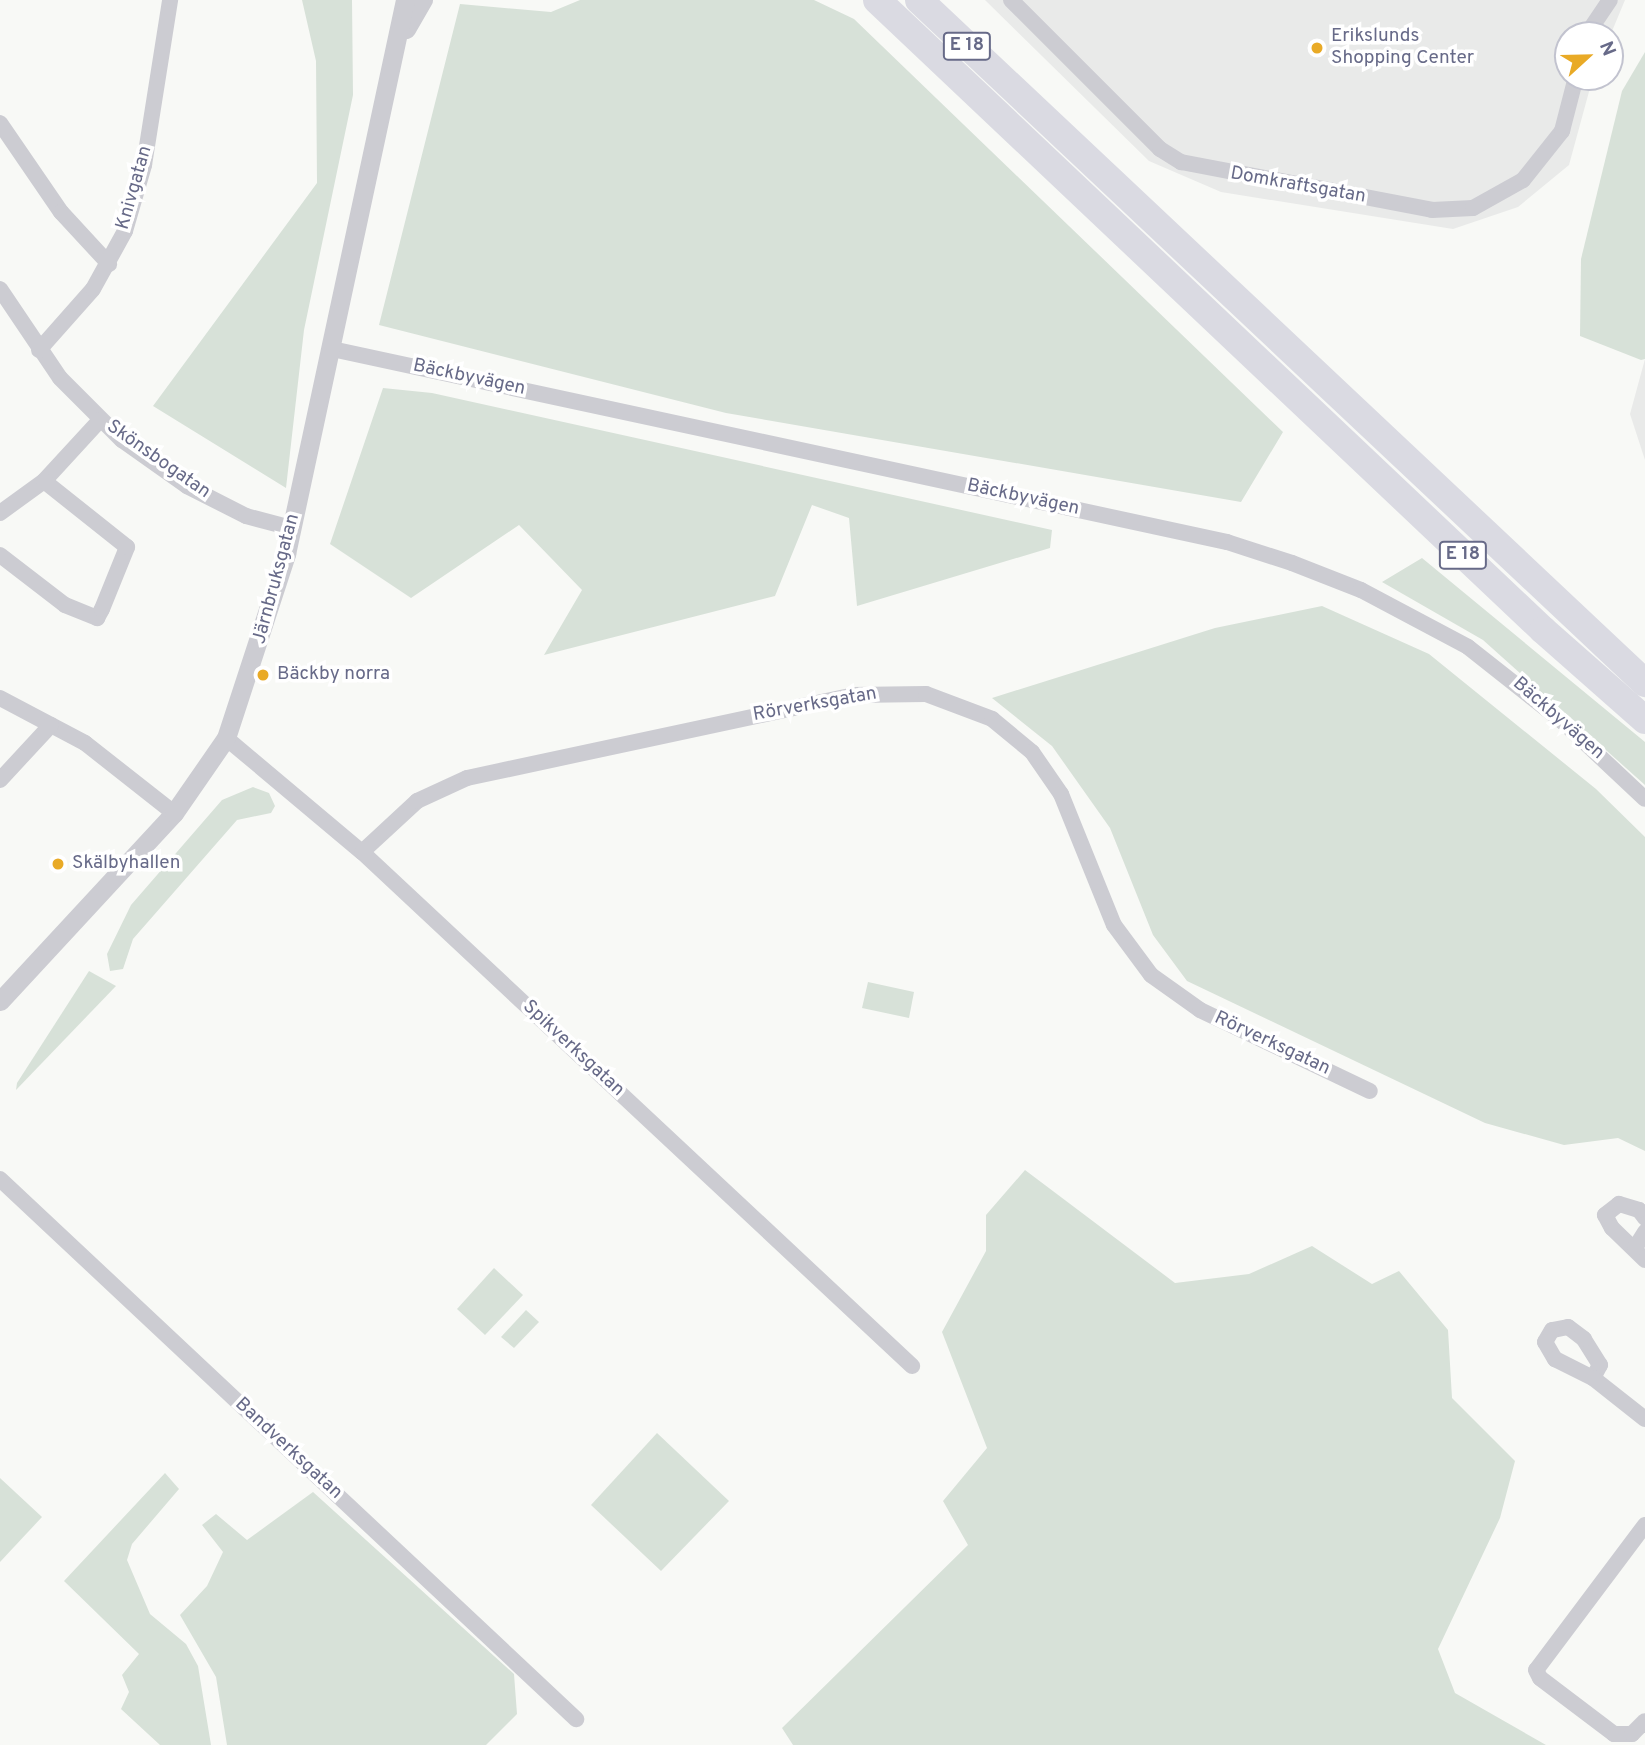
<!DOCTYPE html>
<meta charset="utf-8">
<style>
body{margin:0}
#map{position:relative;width:1645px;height:1745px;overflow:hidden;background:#f8f9f6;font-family:Overpass,sans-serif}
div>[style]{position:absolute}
.built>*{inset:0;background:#e9eae9}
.green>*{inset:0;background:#d7e1d8}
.minor>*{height:16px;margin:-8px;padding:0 8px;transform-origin:8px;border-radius:8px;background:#ccccd2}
.tertiary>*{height:19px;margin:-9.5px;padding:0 9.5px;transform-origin:9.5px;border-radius:9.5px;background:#ccccd2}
.motorway>*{height:28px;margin:-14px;padding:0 14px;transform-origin:14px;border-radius:14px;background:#dadae2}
.dots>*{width:19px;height:19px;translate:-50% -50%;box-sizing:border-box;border:4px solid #fff;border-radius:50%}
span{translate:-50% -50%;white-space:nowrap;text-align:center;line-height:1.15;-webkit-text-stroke:7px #fff;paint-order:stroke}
.shield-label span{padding:2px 5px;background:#fff;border:2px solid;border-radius:5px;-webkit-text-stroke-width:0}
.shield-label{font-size:18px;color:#676a88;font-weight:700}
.poi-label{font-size:19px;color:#676a88}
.left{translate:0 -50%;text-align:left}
.street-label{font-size:19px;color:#676a88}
.north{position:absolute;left:1554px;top:21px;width:70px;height:70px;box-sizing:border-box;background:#fff;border:2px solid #c2c3cf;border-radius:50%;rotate:68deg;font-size:19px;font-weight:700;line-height:28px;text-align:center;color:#676a88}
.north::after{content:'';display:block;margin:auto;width:24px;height:32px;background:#e9aa26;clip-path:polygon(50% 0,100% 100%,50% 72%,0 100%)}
</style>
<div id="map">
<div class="built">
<div style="clip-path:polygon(985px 0,1625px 0,1610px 36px,1568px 35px,1568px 77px,1593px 77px,1569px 165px,1518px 207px,1453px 229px,1221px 192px,1149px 161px)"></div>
<div style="clip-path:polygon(1645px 359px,1645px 460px,1630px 414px)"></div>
</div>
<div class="green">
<div style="clip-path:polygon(302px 0,352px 0,353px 95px,304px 330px,286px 488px,153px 406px,317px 183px,316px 61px)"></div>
<div style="clip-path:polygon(580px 0,814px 0,854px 19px,1283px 432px,1241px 502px,726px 413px,379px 325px,460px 4px,551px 12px)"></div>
<div style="clip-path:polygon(1645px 52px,1645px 359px,1641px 360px,1580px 336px,1581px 259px,1622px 91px)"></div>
<div style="clip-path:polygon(383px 388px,432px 393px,1052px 530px,1050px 548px,857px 606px,849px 518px,812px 505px,775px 596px,544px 655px,582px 590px,519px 525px,411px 598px,330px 544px)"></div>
<div style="clip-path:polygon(1422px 558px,1645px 742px,1645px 785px,1483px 640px,1382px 582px)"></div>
<div style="clip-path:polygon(1322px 606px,1429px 654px,1596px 789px,1645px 837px,1645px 1151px,1618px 1138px,1564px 1145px,1485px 1123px,1187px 981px,1153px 935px,1110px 828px,1052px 746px,992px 698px,1215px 628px)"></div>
<div style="clip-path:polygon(253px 787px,269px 793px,275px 806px,271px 813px,237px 820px,133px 939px,123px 969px,110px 971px,107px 954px,131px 905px,222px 800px)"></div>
<div style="clip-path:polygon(89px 971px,116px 986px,16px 1090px,17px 1083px)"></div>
<div style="clip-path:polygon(868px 982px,914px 992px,909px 1018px,862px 1008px)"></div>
<div style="clip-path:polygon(1025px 1170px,1175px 1283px,1249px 1274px,1312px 1246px,1372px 1284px,1399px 1271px,1448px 1330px,1452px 1398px,1515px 1461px,1500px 1518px,1438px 1649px,1455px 1693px,1546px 1745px,793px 1745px,782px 1728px,968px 1545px,943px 1501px,987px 1448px,942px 1332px,986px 1251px,986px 1215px)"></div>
<div style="clip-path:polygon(494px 1268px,523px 1295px,485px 1335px,457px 1309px)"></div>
<div style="clip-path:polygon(526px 1310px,539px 1322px,514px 1348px,501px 1337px)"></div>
<div style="clip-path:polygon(657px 1433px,729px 1501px,661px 1571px,591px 1505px)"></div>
<div style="clip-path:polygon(165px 1473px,179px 1489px,132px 1544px,127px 1560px,150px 1614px,186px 1644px,198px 1666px,211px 1745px,160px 1745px,121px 1709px,129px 1692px,122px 1675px,139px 1654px,64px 1581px)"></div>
<div style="clip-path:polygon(0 1478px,42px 1517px,0 1562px)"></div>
<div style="clip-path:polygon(313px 1492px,514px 1674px,517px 1714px,486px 1745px,227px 1745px,216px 1677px,180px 1615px,207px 1586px,223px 1552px,202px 1525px,216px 1514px,247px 1540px)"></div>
</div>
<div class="minor">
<div style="left:1011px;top:0;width:211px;rotate:45deg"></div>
<div style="left:1160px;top:149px;width:25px;rotate:32deg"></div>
<div style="left:1181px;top:162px;width:256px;rotate:10.8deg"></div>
<div style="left:1432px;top:210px;width:41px;rotate:-2.8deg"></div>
<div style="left:1473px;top:208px;width:57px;rotate:-29.2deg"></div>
<div style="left:1523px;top:180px;width:63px;rotate:-51.5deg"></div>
<div style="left:1562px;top:131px;width:56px;rotate:-75.5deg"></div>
<div style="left:1589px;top:31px;width:37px;rotate:-56deg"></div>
<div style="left:0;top:123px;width:108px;rotate:55.6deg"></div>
<div style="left:61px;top:212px;width:71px;rotate:47.3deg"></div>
<div style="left:0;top:289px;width:107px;rotate:56deg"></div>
<div style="left:60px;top:378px;width:88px;rotate:45deg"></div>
<div style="left:122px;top:440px;width:80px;rotate:35.3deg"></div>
<div style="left:187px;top:486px;width:66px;rotate:27deg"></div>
<div style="left:246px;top:516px;width:47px;rotate:14.9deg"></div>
<div style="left:332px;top:349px;width:916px;rotate:12.17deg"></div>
<div style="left:1227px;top:542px;width:68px;rotate:17.9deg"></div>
<div style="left:1292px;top:563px;width:74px;rotate:21.4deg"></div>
<div style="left:1361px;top:590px;width:121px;rotate:28deg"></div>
<div style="left:1468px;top:647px;width:121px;rotate:38.3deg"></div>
<div style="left:1563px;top:722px;width:112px;rotate:43.2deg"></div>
<div style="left:39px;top:350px;width:81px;rotate:-48.5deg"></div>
<div style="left:93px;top:289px;width:66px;rotate:-61.1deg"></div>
<div style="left:125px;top:231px;width:69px;rotate:-73.9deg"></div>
<div style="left:144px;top:165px;width:167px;rotate:-81deg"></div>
<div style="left:0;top:513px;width:54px;rotate:-36deg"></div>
<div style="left:44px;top:481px;width:83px;rotate:-47.4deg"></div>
<div style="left:0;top:555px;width:82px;rotate:37.6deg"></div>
<div style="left:65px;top:605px;width:35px;rotate:22deg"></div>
<div style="left:97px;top:618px;width:10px;rotate:-61deg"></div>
<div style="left:102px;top:609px;width:67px;rotate:-68deg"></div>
<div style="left:127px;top:547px;width:106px;rotate:-141.5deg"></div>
<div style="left:0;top:698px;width:96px;rotate:27.9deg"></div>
<div style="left:85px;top:743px;width:113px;rotate:38.2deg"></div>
<div style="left:226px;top:738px;width:177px;rotate:40deg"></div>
<div style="left:362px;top:852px;width:753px;rotate:43.06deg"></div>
<div style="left:0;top:780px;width:75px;rotate:-47.2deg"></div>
<div style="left:362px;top:852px;width:75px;rotate:-42.8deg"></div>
<div style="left:417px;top:801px;width:55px;rotate:-24.7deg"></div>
<div style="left:467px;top:778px;width:395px;rotate:-12.1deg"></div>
<div style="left:853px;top:695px;width:73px;rotate:-0.8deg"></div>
<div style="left:926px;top:694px;width:71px;rotate:20.7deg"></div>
<div style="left:992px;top:719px;width:52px;rotate:39.5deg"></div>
<div style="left:1032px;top:752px;width:51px;rotate:55.4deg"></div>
<div style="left:1061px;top:794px;width:141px;rotate:68deg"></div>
<div style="left:1114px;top:925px;width:62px;rotate:53.5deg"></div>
<div style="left:1151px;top:975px;width:60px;rotate:35.5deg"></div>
<div style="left:1200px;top:1010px;width:188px;rotate:25.5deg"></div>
<div style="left:0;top:1179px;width:790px;rotate:43.15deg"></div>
<div style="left:1645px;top:1218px;width:10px;rotate:-127deg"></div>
<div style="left:1639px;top:1210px;width:21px;rotate:-163deg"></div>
<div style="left:1619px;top:1204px;width:18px;rotate:142deg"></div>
<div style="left:1605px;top:1215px;width:15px;rotate:62deg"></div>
<div style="left:1612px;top:1228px;width:46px;rotate:44.1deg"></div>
<div style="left:1635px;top:1248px;width:19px;rotate:-58deg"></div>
<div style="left:1593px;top:1378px;width:15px;rotate:-62deg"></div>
<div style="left:1600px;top:1365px;width:31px;rotate:-122deg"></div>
<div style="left:1584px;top:1339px;width:20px;rotate:-143deg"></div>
<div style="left:1568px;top:1327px;width:16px;rotate:169deg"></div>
<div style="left:1552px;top:1330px;width:14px;rotate:120deg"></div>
<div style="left:1545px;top:1342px;width:20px;rotate:60deg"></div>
<div style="left:1555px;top:1359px;width:42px;rotate:26.6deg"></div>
<div style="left:1593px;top:1378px;width:66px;rotate:38.3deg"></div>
<div style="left:1645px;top:1525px;width:181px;rotate:126.9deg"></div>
<div style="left:1536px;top:1670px;width:9px;rotate:63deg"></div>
<div style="left:1540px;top:1678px;width:93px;rotate:37.1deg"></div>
<div style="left:1614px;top:1734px;width:18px"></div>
<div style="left:1632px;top:1734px;width:18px;rotate:-45deg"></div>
</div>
<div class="tertiary">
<div style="left:406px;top:29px;width:34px;rotate:-60deg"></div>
<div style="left:0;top:1001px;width:256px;rotate:-47.2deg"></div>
<div style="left:174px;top:813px;width:91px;rotate:-55.3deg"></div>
<div style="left:226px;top:738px;width:194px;rotate:-71.9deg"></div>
<div style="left:286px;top:554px;width:567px;rotate:-77.88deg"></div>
</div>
<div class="motorway">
<div style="left:877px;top:0;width:917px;rotate:43.41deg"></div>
<div style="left:1543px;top:630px;width:136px;rotate:41.4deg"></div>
<div style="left:919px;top:0;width:997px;rotate:43.25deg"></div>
</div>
<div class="dots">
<div style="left:1317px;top:48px;background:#e9aa26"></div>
<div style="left:263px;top:675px;background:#e9aa26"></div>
<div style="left:58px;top:864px;background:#e9aa26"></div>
</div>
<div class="shield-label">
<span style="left:967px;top:46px">E 18</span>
<span style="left:1463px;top:555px">E 18</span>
</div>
<div class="poi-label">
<span class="left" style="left:1331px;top:48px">Erikslunds<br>Shopping Center</span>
<span class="left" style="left:277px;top:675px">Bäckby norra</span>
<span class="left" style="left:72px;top:864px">Skälbyhallen</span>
</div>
<div class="street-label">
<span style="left:1298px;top:186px;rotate:10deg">Domkraftsgatan</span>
<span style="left:135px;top:188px;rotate:-74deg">Knivgatan</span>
<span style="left:469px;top:378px;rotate:12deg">Bäckbyvägen</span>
<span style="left:158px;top:460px;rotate:35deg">Skönsbogatan</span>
<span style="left:1023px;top:498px;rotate:12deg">Bäckbyvägen</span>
<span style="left:277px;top:579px;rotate:-75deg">Järnbruksgatan</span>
<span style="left:815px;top:705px;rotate:-10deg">Rörverksgatan</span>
<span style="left:1558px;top:719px;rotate:41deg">Bäckbyvägen</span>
<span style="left:1272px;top:1044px;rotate:25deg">Rörverksgatan</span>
<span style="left:573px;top:1049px;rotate:43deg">Spikverksgatan</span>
<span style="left:288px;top:1449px;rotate:43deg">Bandverksgatan</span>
</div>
<div class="north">N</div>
</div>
